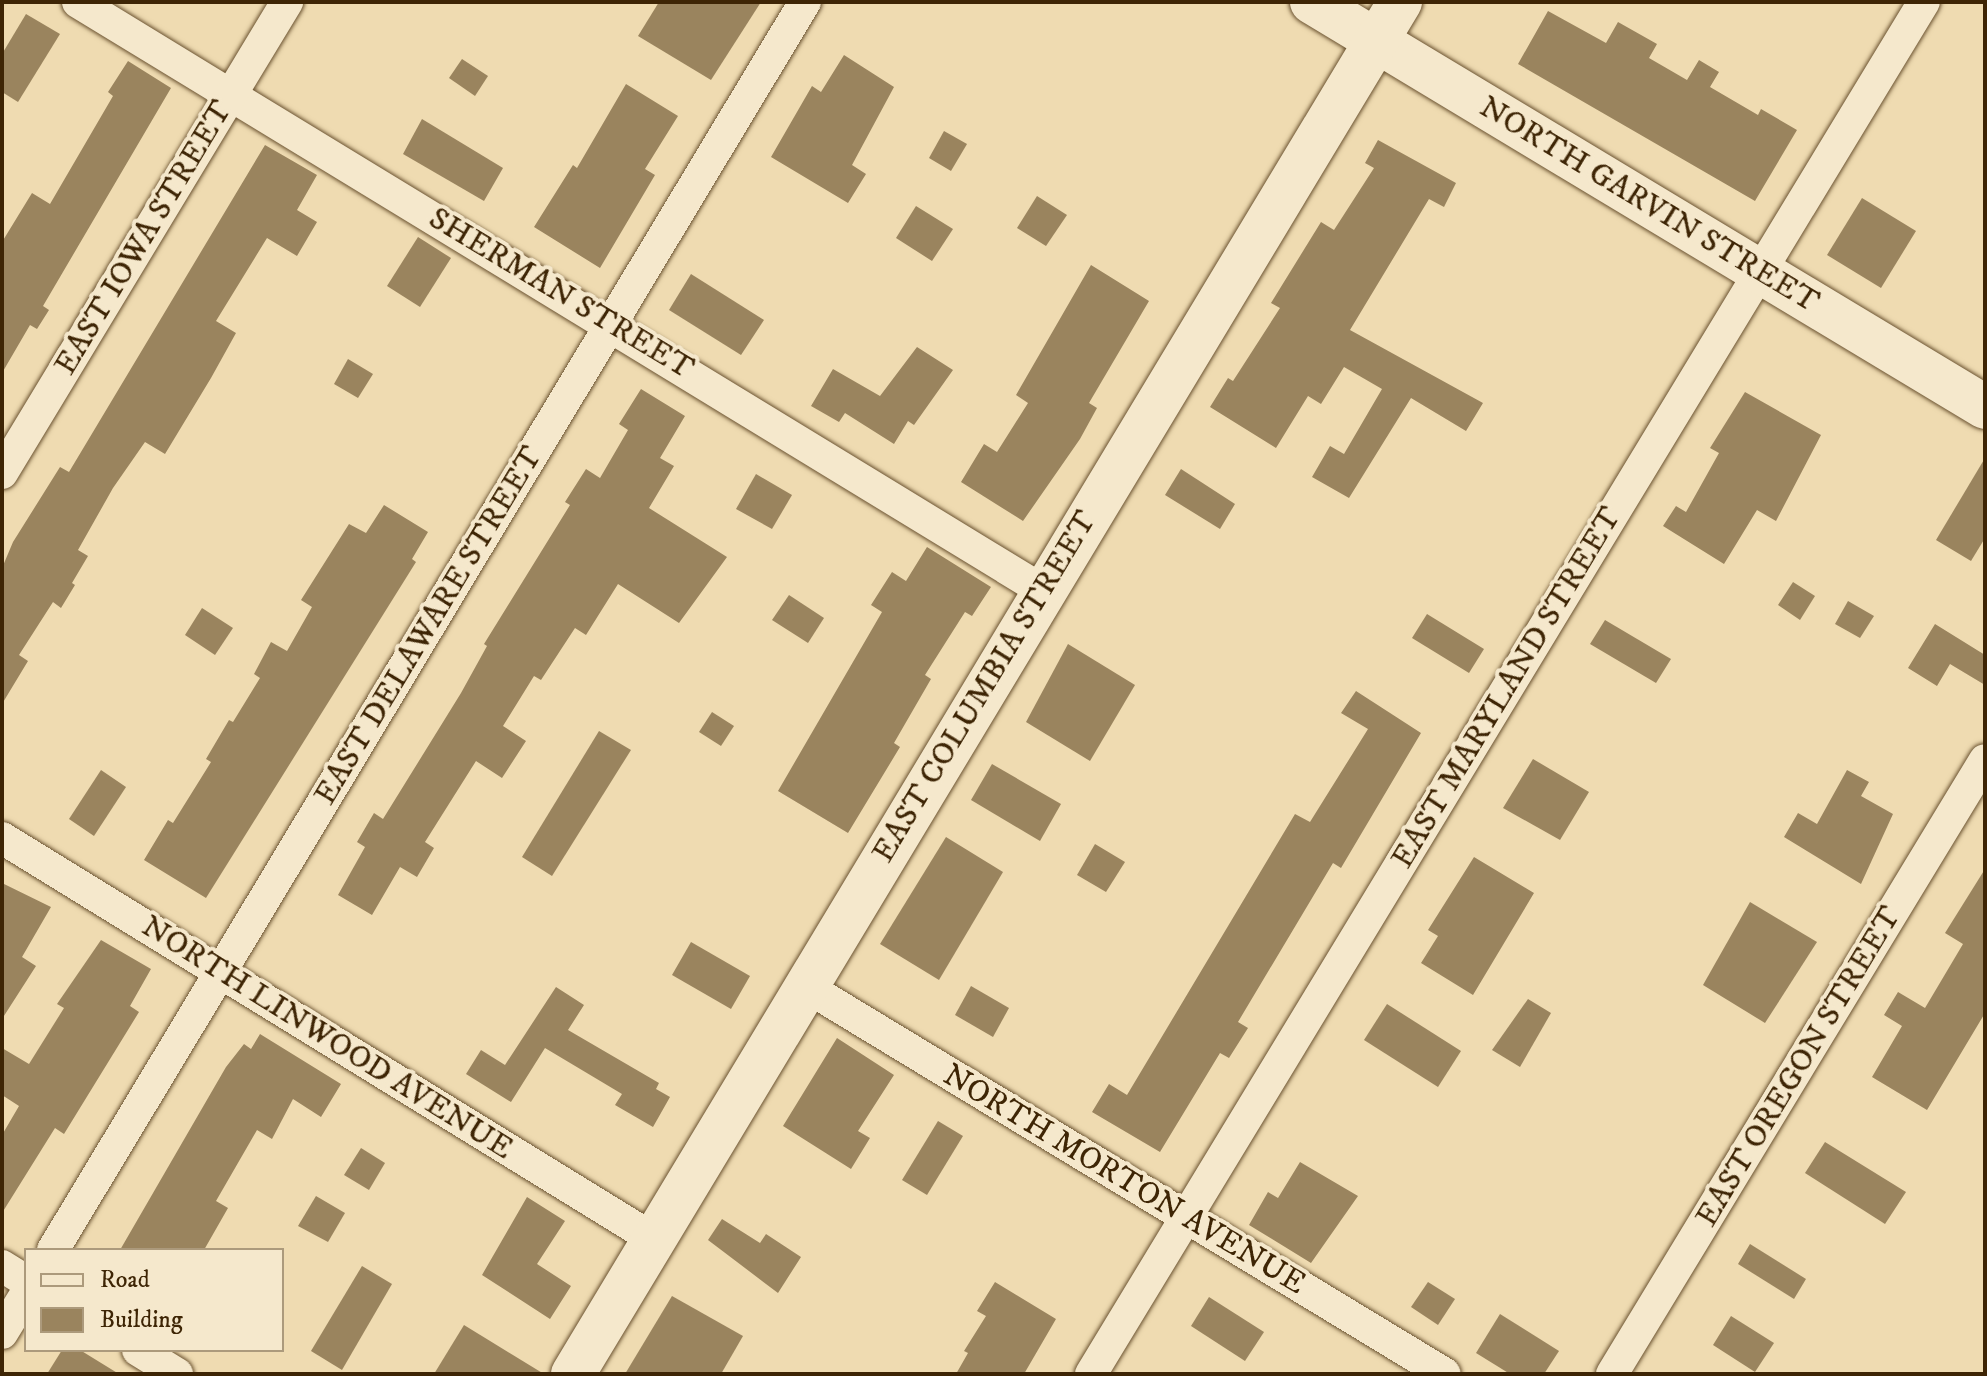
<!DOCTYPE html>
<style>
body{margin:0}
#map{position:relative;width:1987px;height:1376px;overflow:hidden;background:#efdbb1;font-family:"IM FELL DW Pica",serif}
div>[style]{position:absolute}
.building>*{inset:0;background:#9a845e}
.roads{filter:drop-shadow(0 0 2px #6a5230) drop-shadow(0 0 2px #6a5230)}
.street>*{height:32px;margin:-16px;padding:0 16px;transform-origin:16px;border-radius:16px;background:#f5e8cc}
.secondary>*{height:44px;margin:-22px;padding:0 22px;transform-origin:22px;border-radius:22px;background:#f5e8cc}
span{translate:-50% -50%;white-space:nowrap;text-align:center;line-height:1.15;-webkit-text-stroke:8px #f5e8cc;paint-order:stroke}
.street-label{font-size:32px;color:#3e2505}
.frame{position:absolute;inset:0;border:4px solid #3e2505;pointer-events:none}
.legend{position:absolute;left:24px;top:1248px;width:260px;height:104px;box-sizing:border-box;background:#f5e8cc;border:2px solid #ac9a7c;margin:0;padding:10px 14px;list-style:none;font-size:24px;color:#3e2505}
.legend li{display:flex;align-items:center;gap:16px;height:40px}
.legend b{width:40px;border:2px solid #ac9a7c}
</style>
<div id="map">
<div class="building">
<div style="clip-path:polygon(659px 2px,761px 2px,711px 80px,638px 36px)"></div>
<div style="clip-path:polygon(1548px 11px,1606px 43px,1618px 22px,1657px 44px,1649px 58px,1687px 80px,1699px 60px,1719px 72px,1710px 87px,1758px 115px,1761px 109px,1797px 130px,1755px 201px,1518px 64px)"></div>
<div style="clip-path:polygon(26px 14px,60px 34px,18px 102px,2px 92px,2px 54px)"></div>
<div style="clip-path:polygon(844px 55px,894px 87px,852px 165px,866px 174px,848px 203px,771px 157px,812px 86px,821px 92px)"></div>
<div style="clip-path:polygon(462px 59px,488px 76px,475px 96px,449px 78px)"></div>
<div style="clip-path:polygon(128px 61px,171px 88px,43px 306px,49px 310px,37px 329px,30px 325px,2px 373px,2px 242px,32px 193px,50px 204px,113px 96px,108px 92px)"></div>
<div style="clip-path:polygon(626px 84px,678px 116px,645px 169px,655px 175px,600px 268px,534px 227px,573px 165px,577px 168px)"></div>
<div style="clip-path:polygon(422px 119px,503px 168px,484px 201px,403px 154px)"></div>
<div style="clip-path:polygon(944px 131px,967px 144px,951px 171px,929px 158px)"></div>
<div style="clip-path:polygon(1378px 140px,1456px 183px,1444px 207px,1429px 199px,1350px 330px,1483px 403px,1466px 431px,1411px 398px,1349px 498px,1312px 477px,1330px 446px,1344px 454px,1382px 389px,1344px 367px,1321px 404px,1308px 396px,1276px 448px,1210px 407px,1228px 378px,1233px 381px,1280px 308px,1271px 303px,1321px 222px,1334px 230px,1374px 168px,1365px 163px)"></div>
<div style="clip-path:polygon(265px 145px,317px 175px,297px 210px,317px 222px,297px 256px,267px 238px,216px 321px,236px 333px,211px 378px,165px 454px,145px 442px,113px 488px,78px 550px,88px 556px,72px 583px,75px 585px,61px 608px,53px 602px,19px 655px,28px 661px,2px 704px,2px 568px,13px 542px,60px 467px,69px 472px)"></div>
<div style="clip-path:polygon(1037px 196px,1067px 215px,1046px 246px,1017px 228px)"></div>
<div style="clip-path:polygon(1862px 198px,1916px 231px,1881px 288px,1827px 255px)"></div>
<div style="clip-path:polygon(916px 206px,953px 229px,932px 261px,896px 238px)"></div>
<div style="clip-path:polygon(418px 237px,451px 258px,420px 307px,387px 286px)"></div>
<div style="clip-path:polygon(1091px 265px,1149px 301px,1089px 403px,1097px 408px,1080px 439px,1023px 521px,961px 482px,984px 444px,997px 452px,1028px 403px,1016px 395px)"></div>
<div style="clip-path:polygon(691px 274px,764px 320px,741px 355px,669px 310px)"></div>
<div style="clip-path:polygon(917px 347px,953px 370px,914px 425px,908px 421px,894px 444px,845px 413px,839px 422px,811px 406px,833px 369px,880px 396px)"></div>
<div style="clip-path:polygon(348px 359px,373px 374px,358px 398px,334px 384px)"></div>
<div style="clip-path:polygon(641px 389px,685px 416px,660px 458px,674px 466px,649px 508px,727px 557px,679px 623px,618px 584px,586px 635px,575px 628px,541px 680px,534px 676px,503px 726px,526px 741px,502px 778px,476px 761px,425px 842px,434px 848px,417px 877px,400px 867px,372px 915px,338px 895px,365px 847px,357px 842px,374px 813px,383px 819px,461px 693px,487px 646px,484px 644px,570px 505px,565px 502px,586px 469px,600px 478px,628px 430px,619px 424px)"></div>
<div style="clip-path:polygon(1745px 392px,1821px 435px,1776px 521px,1757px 510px,1724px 564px,1663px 526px,1676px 506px,1686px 512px,1719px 453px,1710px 448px)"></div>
<div style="clip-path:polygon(1985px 458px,1985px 538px,1971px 561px,1936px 540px)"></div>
<div style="clip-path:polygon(1181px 469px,1235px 504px,1220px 529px,1165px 495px)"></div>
<div style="clip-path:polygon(756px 474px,792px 495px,772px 529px,736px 509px)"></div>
<div style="clip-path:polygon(384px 505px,428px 532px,412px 559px,416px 562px,206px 898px,144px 860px,168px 820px,173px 823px,211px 762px,206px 759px,229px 720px,233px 722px,260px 678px,254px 674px,271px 642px,287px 651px,312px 607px,301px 600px,349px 524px,366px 533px)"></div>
<div style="clip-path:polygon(927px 547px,991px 587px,972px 616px,965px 612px,925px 675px,931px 679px,894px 743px,900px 747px,848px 833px,778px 791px,882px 612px,871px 605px,892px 572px,906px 581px)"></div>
<div style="clip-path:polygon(1793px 582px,1815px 596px,1800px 620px,1778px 605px)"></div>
<div style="clip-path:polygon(789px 595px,824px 618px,808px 643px,772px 620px)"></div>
<div style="clip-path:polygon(1848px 601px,1874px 616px,1860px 638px,1835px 624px)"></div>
<div style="clip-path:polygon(202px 608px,233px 628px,215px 655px,185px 635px)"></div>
<div style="clip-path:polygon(1427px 614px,1484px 649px,1469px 673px,1412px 638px)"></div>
<div style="clip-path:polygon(1605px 620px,1671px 659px,1656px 683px,1590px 644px)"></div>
<div style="clip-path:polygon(1935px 624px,1985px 655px,1985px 685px,1950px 664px,1937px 686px,1908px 668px)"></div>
<div style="clip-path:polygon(1068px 644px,1135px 685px,1090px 761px,1026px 722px)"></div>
<div style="clip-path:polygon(1356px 691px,1421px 733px,1341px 868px,1333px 863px,1238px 1022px,1248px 1028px,1229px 1058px,1220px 1053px,1160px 1152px,1092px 1112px,1109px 1084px,1127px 1095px,1295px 814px,1310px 822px,1368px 729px,1341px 713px)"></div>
<div style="clip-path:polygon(712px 712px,734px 726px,721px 746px,699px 732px)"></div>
<div style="clip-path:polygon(599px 731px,631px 750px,552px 876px,522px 857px)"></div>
<div style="clip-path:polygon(1533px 759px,1589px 792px,1560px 840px,1503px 808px)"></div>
<div style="clip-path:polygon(992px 764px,1061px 804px,1040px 841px,971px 800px)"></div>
<div style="clip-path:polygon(101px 770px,126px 787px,94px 836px,69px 819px)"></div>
<div style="clip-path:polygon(1847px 770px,1869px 782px,1861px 796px,1893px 814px,1861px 884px,1784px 837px,1798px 813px,1817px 824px)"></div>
<div style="clip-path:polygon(946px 837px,1003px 872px,939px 980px,880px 944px)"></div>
<div style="clip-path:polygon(1095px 844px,1125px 862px,1106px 892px,1077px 875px)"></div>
<div style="clip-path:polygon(1474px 857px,1534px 893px,1473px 995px,1421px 963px,1438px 936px,1428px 930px)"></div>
<div style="clip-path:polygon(1985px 869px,1985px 1013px,1927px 1110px,1872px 1077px,1902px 1026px,1884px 1015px,1898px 992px,1925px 1008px,1963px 944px,1945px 933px)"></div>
<div style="clip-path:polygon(2px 883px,51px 907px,22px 957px,36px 966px,2px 1019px)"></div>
<div style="clip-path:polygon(1750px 902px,1817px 942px,1765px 1023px,1703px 985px)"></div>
<div style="clip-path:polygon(101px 940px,151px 969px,130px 1006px,139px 1012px,64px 1134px,55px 1128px,2px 1213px,2px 1135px,19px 1106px,2px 1095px,2px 1048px,29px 1064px,64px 1008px,57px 1004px)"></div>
<div style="clip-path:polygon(691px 942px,750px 976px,731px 1009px,672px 975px)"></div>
<div style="clip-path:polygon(971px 986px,1009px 1008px,993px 1037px,955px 1015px)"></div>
<div style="clip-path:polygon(556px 987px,584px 1005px,568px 1030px,659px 1083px,656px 1089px,670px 1097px,653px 1127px,615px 1105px,622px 1094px,545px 1048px,511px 1102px,466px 1074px,481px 1050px,505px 1065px)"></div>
<div style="clip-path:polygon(1528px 999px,1551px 1013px,1520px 1067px,1492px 1050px)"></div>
<div style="clip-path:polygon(1387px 1004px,1461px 1051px,1438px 1087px,1364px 1040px)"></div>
<div style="clip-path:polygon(260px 1034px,341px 1084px,321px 1117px,293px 1099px,272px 1139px,257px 1130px,216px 1201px,228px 1208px,204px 1250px,120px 1250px,226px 1067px,244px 1044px,251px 1049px)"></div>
<div style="clip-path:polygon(837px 1038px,894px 1075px,858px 1131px,870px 1138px,851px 1169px,783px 1126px)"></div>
<div style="clip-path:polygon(938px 1121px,963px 1136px,927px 1195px,902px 1180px)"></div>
<div style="clip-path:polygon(1825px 1142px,1906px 1192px,1885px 1224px,1805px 1173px)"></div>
<div style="clip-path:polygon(361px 1148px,385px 1163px,369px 1190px,344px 1175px)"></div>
<div style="clip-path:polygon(1300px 1162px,1358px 1196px,1311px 1263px,1249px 1225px,1268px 1192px,1278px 1198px)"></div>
<div style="clip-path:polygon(316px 1196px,345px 1213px,328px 1242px,298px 1226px)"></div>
<div style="clip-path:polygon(527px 1197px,565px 1221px,537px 1264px,571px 1286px,550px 1319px,482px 1275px)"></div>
<div style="clip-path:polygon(722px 1219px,760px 1243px,766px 1234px,801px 1257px,778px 1293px,708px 1240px)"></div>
<div style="clip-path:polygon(1750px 1244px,1806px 1279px,1794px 1299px,1738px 1264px)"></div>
<div style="clip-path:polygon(362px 1266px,392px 1284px,342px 1370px,311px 1351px)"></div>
<div style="clip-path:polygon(995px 1282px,1056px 1319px,1024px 1374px,956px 1374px,968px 1353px,964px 1351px,986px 1316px,977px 1311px)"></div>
<div style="clip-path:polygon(1428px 1282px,1455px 1299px,1438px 1325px,1411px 1307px)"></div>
<div style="clip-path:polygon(672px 1296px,743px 1336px,721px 1374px,625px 1374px)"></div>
<div style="clip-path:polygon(1209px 1297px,1264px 1332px,1245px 1361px,1191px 1326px)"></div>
<div style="clip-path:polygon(1500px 1314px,1559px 1351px,1544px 1374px,1510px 1374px,1476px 1353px)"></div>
<div style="clip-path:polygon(1731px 1316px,1774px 1343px,1755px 1372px,1713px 1345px)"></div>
<div style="clip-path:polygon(464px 1325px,544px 1374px,434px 1374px)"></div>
<div style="clip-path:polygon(62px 1350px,80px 1350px,119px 1374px,47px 1374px)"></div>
</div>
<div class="roads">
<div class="street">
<div style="left:78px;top:2px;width:1129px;rotate:31.38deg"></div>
<div style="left:2px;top:473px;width:551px;rotate:-58.82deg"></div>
<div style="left:2px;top:838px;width:763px;rotate:31.61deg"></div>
<div style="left:805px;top:986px;width:748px;rotate:31.23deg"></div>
<div style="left:53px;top:1250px;width:1457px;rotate:-58.93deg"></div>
<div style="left:2px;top:1266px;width:28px;rotate:32deg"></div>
<div style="left:2px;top:1333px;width:46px;rotate:-58.4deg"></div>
<div style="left:138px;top:1350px;width:46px;rotate:31.6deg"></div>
<div style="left:1091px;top:1374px;width:1605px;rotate:-58.74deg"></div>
<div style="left:1612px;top:1374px;width:718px;rotate:-58.72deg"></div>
</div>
<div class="secondary">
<div style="left:1312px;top:2px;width:785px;rotate:31.04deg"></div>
<div style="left:573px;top:1374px;width:1602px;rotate:-58.92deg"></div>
</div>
</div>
<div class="street-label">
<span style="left:1649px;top:205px;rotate:31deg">NORTH GARVIN STREET</span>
<span style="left:144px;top:238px;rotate:-59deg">EAST IOWA STREET</span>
<span style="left:561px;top:294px;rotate:31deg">SHERMAN STREET</span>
<span style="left:429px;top:626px;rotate:-59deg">EAST DELAWARE STREET</span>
<span style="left:985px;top:687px;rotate:-59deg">EAST COLUMBIA STREET</span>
<span style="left:1507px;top:688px;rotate:-59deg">EAST MARYLAND STREET</span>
<span style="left:327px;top:1038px;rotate:32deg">NORTH LINWOOD AVENUE</span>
<span style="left:1799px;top:1067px;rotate:-59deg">EAST OREGON STREET</span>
<span style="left:1124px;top:1180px;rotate:31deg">NORTH MORTON AVENUE</span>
</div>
<div class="frame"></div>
<ul class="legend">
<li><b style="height:10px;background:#f5e8cc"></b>Road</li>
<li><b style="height:22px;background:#9a845e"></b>Building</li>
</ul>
</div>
